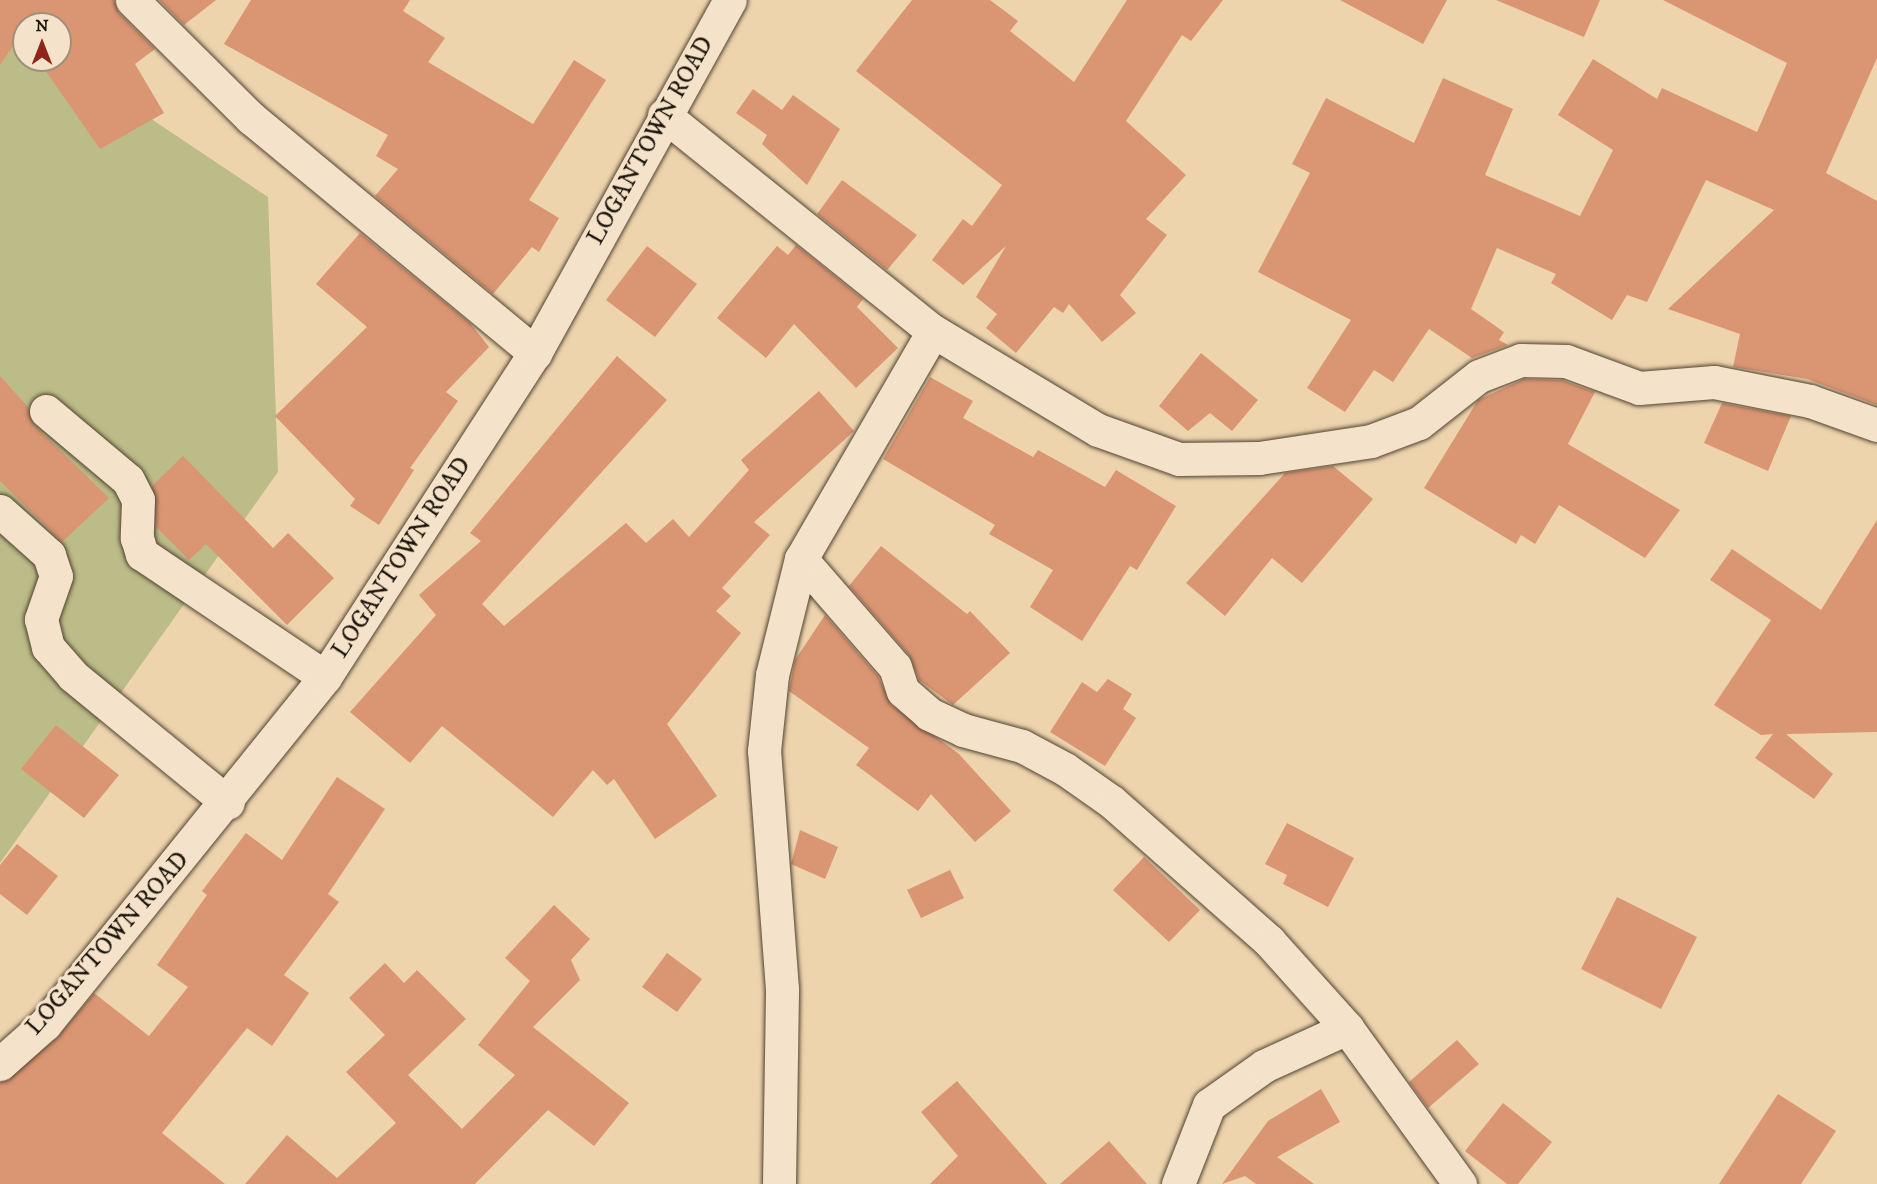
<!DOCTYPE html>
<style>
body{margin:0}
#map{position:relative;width:1877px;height:1184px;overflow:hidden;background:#eed4ad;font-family:"IM FELL DW Pica",serif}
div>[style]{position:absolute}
.green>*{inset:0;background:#bcbc88}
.building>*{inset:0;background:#da9573}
.roads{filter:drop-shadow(0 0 2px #514433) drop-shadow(0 0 2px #514433)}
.minor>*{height:33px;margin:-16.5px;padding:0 16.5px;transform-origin:16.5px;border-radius:16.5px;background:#f4e3ca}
.tertiary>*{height:33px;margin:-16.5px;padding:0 16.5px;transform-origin:16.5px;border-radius:16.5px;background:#f4e3ca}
span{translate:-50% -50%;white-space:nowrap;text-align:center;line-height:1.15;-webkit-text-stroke:6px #f4e3ca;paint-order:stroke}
.street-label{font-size:24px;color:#1d140a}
.north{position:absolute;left:12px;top:12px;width:60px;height:60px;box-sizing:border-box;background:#f4e3ca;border:2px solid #9e907d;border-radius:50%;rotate:0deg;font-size:16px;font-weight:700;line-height:24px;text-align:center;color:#1d140a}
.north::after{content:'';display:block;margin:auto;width:21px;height:27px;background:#8f2418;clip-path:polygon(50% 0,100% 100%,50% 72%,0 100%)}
</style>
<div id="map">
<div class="green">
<div style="clip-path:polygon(0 18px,24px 34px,24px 60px,60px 58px,268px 197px,278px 472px,0 863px)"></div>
</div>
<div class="building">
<div style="clip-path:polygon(0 0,114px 0,119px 13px,155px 49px,135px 64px,164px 113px,100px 149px,38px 60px,60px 60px,60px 24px,24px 24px,24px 43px,19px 37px,0 65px)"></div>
<div style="clip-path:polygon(159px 0,216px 0,184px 25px)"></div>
<div style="clip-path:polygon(251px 0,410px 0,403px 11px,445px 38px,428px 62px,533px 124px,574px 60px,606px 80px,529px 200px,559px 218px,539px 252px,532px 247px,493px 294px,375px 196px,398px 169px,376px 156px,388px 135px,224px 44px)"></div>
<div style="clip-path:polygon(912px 0,990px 0,1018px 21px,1010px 31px,1074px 82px,1127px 0,1223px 0,1191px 41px,1182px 35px,1126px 121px,1186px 175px,1146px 219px,1167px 235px,1120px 295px,1136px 313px,1102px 342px,1069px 304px,1063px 313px,1054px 307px,1016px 353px,986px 328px,997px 314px,976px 297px,1006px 246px,963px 285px,932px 260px,963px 219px,972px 226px,1002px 185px,856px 71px)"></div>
<div style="clip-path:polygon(1340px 0,1447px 0,1423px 44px)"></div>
<div style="clip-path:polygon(1496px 0,1600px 0,1584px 37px)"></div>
<div style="clip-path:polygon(1663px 0,1877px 0,1877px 58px,1826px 173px,1877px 201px,1877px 405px,1807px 379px,1733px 367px,1740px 334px,1668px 309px,1774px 210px,1706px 180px,1647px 302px,1627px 295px,1612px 320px,1551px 283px,1556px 274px,1497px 248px,1471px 309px,1504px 332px,1499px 340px,1508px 345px,1472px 358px,1429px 329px,1393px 382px,1374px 370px,1345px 412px,1307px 388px,1351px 320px,1258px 272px,1310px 173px,1292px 164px,1326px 98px,1414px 143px,1443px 78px,1513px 109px,1485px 175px,1580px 216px,1613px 150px,1558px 115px,1593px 59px,1657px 99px,1662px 88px,1757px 132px,1787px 63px)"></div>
<div style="clip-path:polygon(753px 89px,782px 110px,793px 95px,840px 129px,807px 185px,762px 144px,767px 135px,736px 113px)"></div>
<div style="clip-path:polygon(842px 180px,917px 235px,887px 270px,817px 214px)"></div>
<div style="clip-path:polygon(360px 233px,470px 323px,489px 347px,446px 392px,458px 401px,410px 468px,414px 470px,379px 525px,350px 506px,355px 499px,275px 416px,367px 327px,316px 284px)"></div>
<div style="clip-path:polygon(796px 245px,863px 299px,857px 307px,898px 348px,856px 388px,794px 324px,766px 358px,717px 318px,777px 246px,788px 255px)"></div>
<div style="clip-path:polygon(647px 246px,697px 284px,655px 337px,606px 300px)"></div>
<div style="clip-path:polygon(1201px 353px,1258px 400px,1232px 431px,1210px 413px,1188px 431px,1159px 406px)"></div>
<div style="clip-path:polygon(617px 356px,667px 400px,482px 604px,504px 626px,626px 523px,646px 543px,673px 519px,689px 537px,749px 470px,741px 460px,819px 391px,854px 431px,754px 522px,770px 535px,722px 588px,731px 596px,716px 611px,741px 633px,667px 724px,717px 796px,655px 839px,614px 779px,607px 785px,593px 770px,553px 817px,442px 726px,410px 763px,350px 712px,436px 615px,419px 595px,481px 541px,470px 533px)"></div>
<div style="clip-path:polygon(0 376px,28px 407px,34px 425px,109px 498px,62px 542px,0 481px)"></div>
<div style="clip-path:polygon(930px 377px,973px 401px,963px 418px,1033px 457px,1038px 450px,1105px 487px,1116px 470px,1176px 506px,1137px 570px,1130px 566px,1082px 641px,1030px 607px,1053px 570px,989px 534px,995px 525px,883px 459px)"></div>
<div style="clip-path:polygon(1524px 379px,1562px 380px,1595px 392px,1568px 444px,1680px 510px,1645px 558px,1559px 505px,1535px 544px,1521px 535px,1516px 544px,1424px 488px,1478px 400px)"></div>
<div style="clip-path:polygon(1722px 403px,1791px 416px,1768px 471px,1704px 443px)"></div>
<div style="clip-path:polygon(183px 456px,273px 548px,288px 533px,334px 578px,287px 625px,206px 544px,189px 560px,156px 527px,152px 486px)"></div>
<div style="clip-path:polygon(1333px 466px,1373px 499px,1302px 583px,1272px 558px,1225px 616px,1186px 583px,1285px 473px)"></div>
<div style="clip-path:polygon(1877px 520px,1877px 732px,1786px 734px,1833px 774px,1814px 799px,1755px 758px,1773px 734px,1761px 735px,1714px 705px,1771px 620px,1710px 580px,1732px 549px,1821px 610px)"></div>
<div style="clip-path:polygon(881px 546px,967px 614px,970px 611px,1010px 653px,953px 705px,919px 680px,909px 655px,849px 586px)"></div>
<div style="clip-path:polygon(825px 615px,878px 676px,891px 705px,958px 753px,1011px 811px,975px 842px,931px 794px,918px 811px,856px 765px,869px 748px,789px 691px,795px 660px)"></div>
<div style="clip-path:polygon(1108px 679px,1132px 694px,1123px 709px,1136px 718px,1105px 766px,1050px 732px,1082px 682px,1097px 692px)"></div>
<div style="clip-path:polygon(56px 725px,119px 775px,84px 818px,21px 769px)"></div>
<div style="clip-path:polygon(337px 777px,385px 809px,328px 894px,339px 902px,284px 975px,309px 993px,272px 1046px,247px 1028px,162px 1133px,225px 1184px,0 1184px,0 1083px,57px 1038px,94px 993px,149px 1036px,188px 987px,157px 965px,207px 895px,202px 891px,246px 833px,282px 860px)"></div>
<div style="clip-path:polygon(1287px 823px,1354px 858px,1328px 907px,1283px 884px,1287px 875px,1265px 864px)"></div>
<div style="clip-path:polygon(800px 830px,838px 847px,825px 879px,791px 864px)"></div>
<div style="clip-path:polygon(17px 844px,58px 876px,27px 915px,0 894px,0 865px)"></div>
<div style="clip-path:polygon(1144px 857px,1200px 910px,1169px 942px,1113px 890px)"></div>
<div style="clip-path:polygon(950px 870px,964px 898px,921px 918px,907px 890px)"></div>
<div style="clip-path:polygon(1617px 897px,1697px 937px,1661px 1009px,1581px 969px)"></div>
<div style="clip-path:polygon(554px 905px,590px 939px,571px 960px,580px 980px,533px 1027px,629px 1103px,594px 1146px,548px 1110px,475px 1184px,245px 1184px,287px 1135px,337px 1178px,396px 1123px,346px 1072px,385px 1035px,349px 998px,385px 963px,404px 983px,417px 970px,466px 1019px,408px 1075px,462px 1129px,515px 1075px,478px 1045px,530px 981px,505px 958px)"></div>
<div style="clip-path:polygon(667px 953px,702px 979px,677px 1012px,642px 987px)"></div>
<div style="clip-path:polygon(1457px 1040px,1479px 1064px,1428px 1108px,1409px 1082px)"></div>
<div style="clip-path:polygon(957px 1081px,1047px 1184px,930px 1184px,958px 1156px,921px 1112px)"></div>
<div style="clip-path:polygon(1321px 1089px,1340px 1122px,1277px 1157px,1314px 1184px,1256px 1184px,1245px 1176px,1222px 1184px,1268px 1121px)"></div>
<div style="clip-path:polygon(1778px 1094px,1836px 1131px,1801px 1184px,1719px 1184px)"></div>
<div style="clip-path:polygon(1503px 1103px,1552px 1142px,1518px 1184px,1507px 1184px,1465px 1151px)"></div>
<div style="clip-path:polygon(1109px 1141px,1147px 1184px,1060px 1184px)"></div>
</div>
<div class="roads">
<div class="minor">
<div style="left:132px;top:0;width:168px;rotate:44.8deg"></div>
<div style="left:251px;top:118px;width:369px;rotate:39.6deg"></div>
<div style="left:664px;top:115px;width:345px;rotate:38.8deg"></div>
<div style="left:933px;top:331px;width:192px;rotate:31deg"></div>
<div style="left:1098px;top:430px;width:86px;rotate:19.7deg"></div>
<div style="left:1179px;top:459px;width:80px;rotate:-0.7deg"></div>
<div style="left:1259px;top:458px;width:113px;rotate:-8.6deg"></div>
<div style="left:1371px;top:441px;width:51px;rotate:-20.6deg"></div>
<div style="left:1419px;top:423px;width:76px;rotate:-38.1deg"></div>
<div style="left:1479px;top:376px;width:45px;rotate:-20.9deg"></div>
<div style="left:1521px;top:360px;width:45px;rotate:1.3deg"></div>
<div style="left:1566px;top:361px;width:78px;rotate:20.3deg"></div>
<div style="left:1639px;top:388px;width:75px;rotate:-4.6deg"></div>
<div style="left:1714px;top:382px;width:98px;rotate:11.2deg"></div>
<div style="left:1810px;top:401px;width:71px;rotate:19.7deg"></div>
<div style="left:46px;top:411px;width:107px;rotate:40.1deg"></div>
<div style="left:128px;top:480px;width:22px;rotate:63deg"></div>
<div style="left:138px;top:500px;width:38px;rotate:92deg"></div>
<div style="left:137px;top:538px;width:17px;rotate:73deg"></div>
<div style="left:142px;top:554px;width:220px;rotate:33.9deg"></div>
<div style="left:0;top:511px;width:66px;rotate:41.9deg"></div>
<div style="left:49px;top:555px;width:22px;rotate:72deg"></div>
<div style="left:56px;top:576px;width:46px;rotate:109.2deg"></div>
<div style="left:41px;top:619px;width:29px;rotate:76deg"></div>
<div style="left:48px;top:647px;width:38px;rotate:49deg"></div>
<div style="left:73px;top:676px;width:200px;rotate:39.3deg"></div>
<div style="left:801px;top:559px;width:143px;rotate:49deg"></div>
<div style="left:895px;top:667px;width:25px;rotate:72deg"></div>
<div style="left:903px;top:691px;width:35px;rotate:41deg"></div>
<div style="left:929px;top:714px;width:38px;rotate:25deg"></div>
<div style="left:963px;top:730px;width:61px;rotate:15.2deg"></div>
<div style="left:1022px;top:746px;width:49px;rotate:28.1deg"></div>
<div style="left:1065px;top:769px;width:57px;rotate:35.1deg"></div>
<div style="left:1112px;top:802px;width:210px;rotate:41.5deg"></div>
<div style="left:1269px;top:941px;width:117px;rotate:48.1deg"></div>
<div style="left:1347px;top:1028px;width:193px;rotate:54.1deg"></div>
<div style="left:779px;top:1184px;width:195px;rotate:-89.1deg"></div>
<div style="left:782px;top:989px;width:239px;rotate:-94.3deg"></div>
<div style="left:764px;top:751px;width:76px;rotate:-84deg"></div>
<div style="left:772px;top:675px;width:120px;rotate:-76deg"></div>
<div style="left:801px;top:559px;width:263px;rotate:-59.9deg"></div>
<div style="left:1178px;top:1184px;width:85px;rotate:-68.6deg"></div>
<div style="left:1209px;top:1105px;width:67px;rotate:-35.3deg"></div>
<div style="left:1264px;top:1066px;width:91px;rotate:-24.6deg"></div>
</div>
<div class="tertiary">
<div style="left:0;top:1064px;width:60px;rotate:-41.6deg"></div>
<div style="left:45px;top:1024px;width:446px;rotate:-51.1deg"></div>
<div style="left:325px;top:677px;width:386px;rotate:-57.1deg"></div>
<div style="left:535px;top:353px;width:403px;rotate:-61.1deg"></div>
</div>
</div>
<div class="street-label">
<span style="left:651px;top:141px;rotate:-61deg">LOGANTOWN ROAD</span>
<span style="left:402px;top:558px;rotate:-57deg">LOGANTOWN ROAD</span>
<span style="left:108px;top:944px;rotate:-49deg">LOGANTOWN ROAD</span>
</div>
<div class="north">N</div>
</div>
